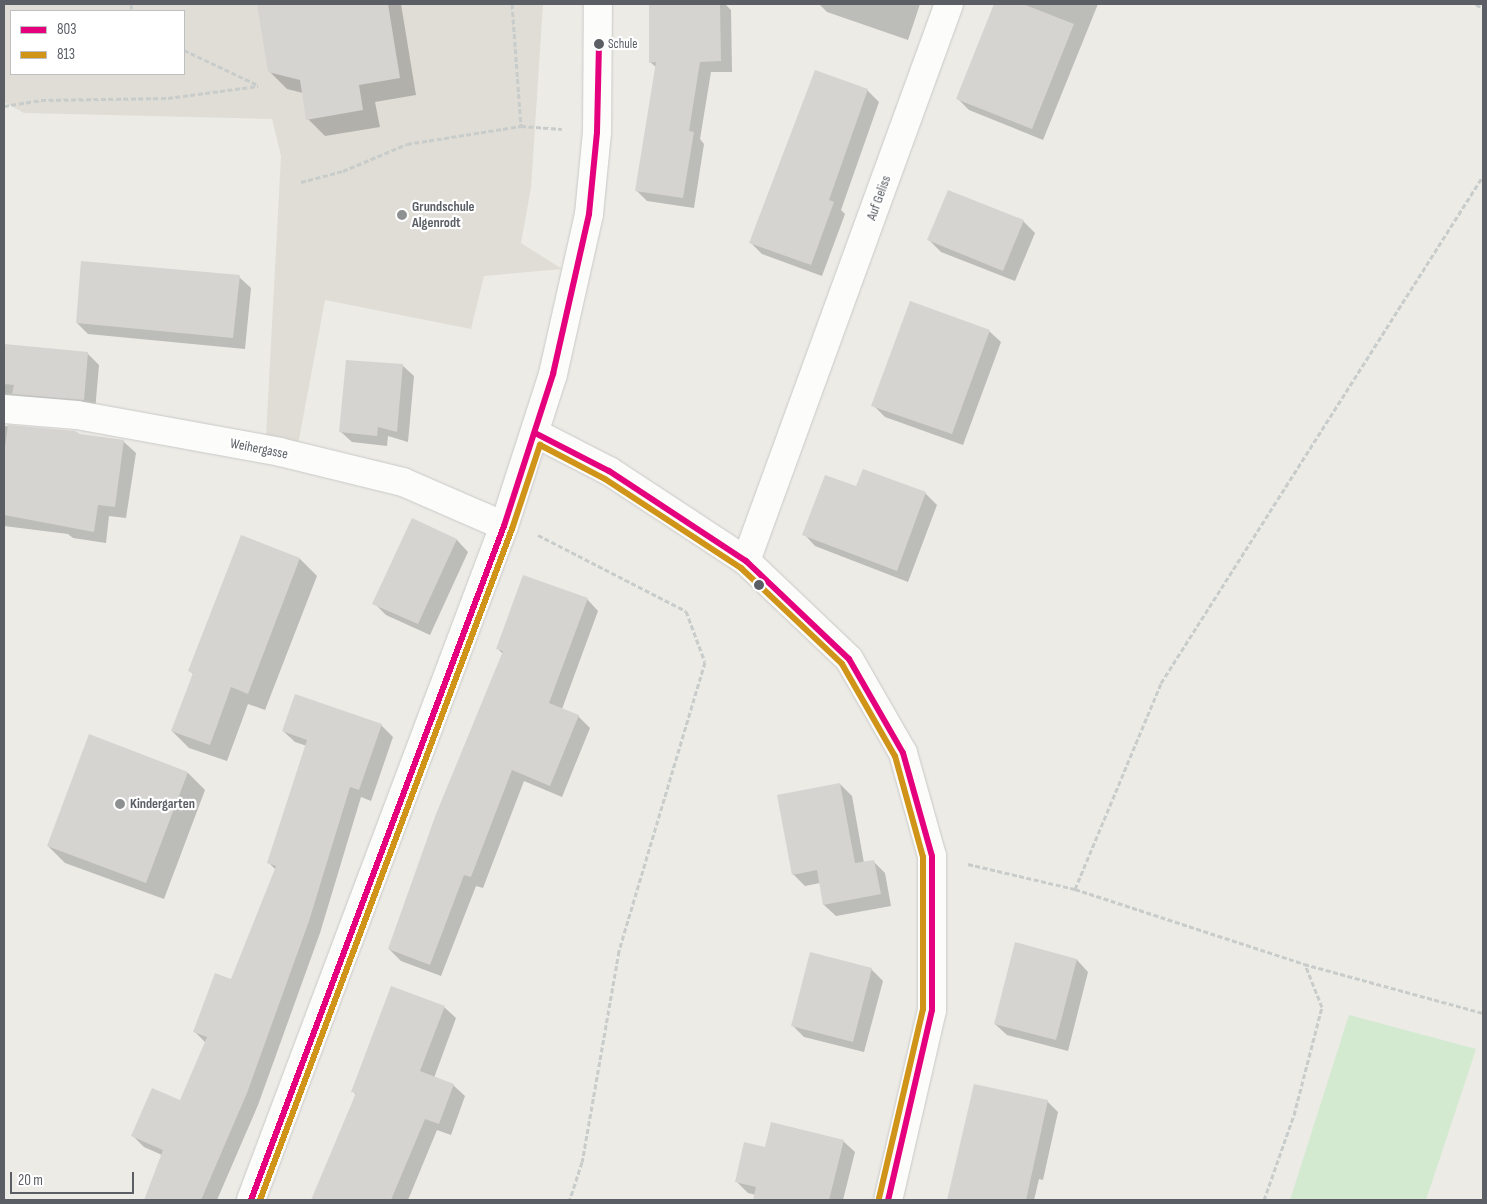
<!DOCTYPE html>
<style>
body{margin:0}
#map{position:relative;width:1487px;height:1204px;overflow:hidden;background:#ecebe6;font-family:"Sofia Sans Condensed",sans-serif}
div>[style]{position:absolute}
.education>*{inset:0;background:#dfddd6}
.green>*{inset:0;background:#d3e9d0}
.shadow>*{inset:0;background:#0003}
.building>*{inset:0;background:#d6d4d1}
.path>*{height:3px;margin-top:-1.5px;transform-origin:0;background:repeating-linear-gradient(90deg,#c8ccca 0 5px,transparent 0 7.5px)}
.roads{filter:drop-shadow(0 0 1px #c9c9c8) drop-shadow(0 0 1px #c9c9c8)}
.street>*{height:28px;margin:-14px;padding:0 14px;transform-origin:14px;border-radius:14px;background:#fcfcfb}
.bus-1>*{height:6px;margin:-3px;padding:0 3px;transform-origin:3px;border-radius:3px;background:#e5007d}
.bus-2>*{height:6px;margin:-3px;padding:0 3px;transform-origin:3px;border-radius:3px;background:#d09419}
.dots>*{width:14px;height:14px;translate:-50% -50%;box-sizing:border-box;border:2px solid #fff;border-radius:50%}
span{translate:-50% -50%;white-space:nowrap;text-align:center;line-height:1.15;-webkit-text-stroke:4.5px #fff;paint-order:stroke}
.bus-label{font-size:13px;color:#5b5f65}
.left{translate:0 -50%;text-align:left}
.street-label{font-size:14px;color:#5b5f65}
.poi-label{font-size:14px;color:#5b5f65;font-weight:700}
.frame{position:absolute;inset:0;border:5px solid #5b5f65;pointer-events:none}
.legend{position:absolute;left:10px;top:10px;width:175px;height:65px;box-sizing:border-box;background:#fff;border:1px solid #bdbfc1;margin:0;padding:6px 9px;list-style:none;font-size:15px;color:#5b5f65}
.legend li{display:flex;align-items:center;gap:10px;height:25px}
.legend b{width:25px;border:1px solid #bdbfc1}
.scale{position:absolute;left:10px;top:1172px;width:124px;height:22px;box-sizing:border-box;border:2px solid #5b5f65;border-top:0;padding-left:6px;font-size:15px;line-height:18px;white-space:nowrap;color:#5b5f65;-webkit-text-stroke:4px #fff;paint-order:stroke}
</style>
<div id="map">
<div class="education">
<div style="clip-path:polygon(evenodd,4px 4px,543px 4px,531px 188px,521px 243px,562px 269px,484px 276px,471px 329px,325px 300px,298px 445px,266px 437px,281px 156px,272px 119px,24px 113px,4px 102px,4px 4px,11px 11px,184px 11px,184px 74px,11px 74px,11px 11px)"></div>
</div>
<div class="green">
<div style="clip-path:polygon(1349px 1015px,1476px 1049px,1426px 1200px,1290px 1200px)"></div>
</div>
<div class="shadow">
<div style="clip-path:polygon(258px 4px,401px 4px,416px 95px,375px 102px,380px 127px,325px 136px,308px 119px,303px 93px,287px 89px,269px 71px)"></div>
<div style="clip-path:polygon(650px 4px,725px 4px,731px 10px,732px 72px,711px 72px,700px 139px,704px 144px,694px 208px,647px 201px,636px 190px,657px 68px,650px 62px)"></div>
<div style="clip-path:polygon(819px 4px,920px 4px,908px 40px,827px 12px)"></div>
<div style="clip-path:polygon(996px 4px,1098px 4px,1043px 140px,969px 110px,957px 98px)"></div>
<div style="clip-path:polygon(867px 90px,879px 102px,841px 210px,845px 214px,822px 276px,762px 254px,750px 242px)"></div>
<div style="clip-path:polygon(1023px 221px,1035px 233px,1015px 281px,941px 252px,929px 240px)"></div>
<div style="clip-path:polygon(239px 277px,251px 288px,245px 349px,88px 334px,77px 323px)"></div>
<div style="clip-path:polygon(989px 331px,1001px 342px,963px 445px,885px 417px,873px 405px)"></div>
<div style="clip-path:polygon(4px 345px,87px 353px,99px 365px,95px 411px,4px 413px)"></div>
<div style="clip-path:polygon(347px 361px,403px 366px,414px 376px,408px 442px,388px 436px,387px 446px,352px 442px,341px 432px)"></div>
<div style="clip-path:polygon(4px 426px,75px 432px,80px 436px,124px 442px,136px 453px,126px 518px,109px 516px,106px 543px,73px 538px,68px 534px,4px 526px)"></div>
<div style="clip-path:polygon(864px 470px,926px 494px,937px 505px,908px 582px,815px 546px,804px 534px,857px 488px)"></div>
<div style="clip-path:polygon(413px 520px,457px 540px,468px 552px,430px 635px,386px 615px,374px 603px)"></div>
<div style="clip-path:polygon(241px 537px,300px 559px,317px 576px,265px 710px,248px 704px,227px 761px,189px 748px,172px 731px,194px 675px,189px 670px)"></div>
<div style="clip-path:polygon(587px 599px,598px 611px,562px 709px,578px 716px,590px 728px,562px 797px,524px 781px,483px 888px,476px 886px,441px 976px,401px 961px,389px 949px,503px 654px,498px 649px)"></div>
<div style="clip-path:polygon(381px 725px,393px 737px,371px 801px,361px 797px,320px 933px,258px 1105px,217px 1200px,145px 1200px,162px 1155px,144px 1147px,133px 1136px,181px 1102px,206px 1043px,195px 1032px,232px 981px,276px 870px,268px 862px,307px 746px,295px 742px,283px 731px)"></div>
<div style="clip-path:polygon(89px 736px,188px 773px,205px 790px,164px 899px,65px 863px,48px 846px)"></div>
<div style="clip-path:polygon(840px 784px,852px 796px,864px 863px,874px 862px,885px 873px,891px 906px,836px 916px,824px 905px,820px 883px,805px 886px,793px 874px)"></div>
<div style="clip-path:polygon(1016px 944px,1077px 960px,1088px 972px,1068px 1051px,1007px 1035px,995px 1024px)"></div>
<div style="clip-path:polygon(871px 969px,883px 981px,864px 1052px,804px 1037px,792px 1025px)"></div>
<div style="clip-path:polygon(444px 1007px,456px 1018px,434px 1078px,453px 1085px,465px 1096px,451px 1135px,437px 1130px,408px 1200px,314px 1200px,356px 1095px,353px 1091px)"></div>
<div style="clip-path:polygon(975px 1085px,1047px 1101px,1058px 1112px,1043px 1180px,1039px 1179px,1034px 1200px,948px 1200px)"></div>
<div style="clip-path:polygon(843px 1141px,855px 1152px,843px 1200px,754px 1200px,756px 1195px,748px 1193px,736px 1181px,766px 1148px)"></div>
</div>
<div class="building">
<div style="clip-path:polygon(257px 4px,388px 4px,400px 78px,359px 85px,363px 110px,306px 120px,300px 80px,268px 72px)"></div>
<div style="clip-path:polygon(649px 4px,720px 4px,721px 61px,700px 62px,689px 131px,694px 132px,683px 198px,635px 191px,656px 62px,649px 63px)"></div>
<div style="clip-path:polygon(994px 4px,1023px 4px,1074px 24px,1032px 129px,956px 99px)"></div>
<div style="clip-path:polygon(815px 70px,868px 89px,829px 200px,834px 202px,811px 265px,749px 243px)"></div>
<div style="clip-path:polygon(948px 190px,1024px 220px,1003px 271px,927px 240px)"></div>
<div style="clip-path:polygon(81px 261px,240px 275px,233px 338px,76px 323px)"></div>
<div style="clip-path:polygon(910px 301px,990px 330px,952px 434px,871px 406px)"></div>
<div style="clip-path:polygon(4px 344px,88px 352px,84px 400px,12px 394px,14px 385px,4px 384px)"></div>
<div style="clip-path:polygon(346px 360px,403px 364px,397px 432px,378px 427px,377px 436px,339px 432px)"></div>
<div style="clip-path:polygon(8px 425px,75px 431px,80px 434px,124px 440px,115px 507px,98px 505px,94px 532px,4px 515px,4px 454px)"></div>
<div style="clip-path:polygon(863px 469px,926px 492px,897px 571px,802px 535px,825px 475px,856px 486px)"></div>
<div style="clip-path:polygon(412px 518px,457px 539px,418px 624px,372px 604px)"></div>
<div style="clip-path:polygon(241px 535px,300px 558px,248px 694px,231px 687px,210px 745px,171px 731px,193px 673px,188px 671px)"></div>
<div style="clip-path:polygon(523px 575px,588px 598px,549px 703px,579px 715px,550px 786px,512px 770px,471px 877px,464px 875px,430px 965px,388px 949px,436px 814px,503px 651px,496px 649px)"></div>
<div style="clip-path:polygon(295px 694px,382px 724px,359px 790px,350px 787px,309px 921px,247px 1093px,201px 1200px,144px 1200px,163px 1150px,131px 1136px,152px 1088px,180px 1100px,207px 1037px,193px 1032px,215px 973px,231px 979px,276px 866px,267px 863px,307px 740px,282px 731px)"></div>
<div style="clip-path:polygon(89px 734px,188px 772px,146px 883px,47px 846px)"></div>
<div style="clip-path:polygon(840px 783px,855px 863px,874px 860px,881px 894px,823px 905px,817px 870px,792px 875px,777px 795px)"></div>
<div style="clip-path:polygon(1015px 942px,1077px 959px,1056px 1040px,994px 1024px)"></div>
<div style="clip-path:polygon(810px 952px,872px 968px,853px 1042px,791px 1026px)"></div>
<div style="clip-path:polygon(391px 986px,445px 1006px,420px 1071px,454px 1084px,439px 1124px,425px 1119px,391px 1200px,311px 1200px,356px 1093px,351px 1092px)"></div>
<div style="clip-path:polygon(974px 1084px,1048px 1100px,1026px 1200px,947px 1200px)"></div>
<div style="clip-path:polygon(771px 1122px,844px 1140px,829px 1200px,753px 1200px,756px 1187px,735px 1182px,744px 1142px,765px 1147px)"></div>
</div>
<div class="path">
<div style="left:131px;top:4px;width:7px;rotate:82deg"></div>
<div style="left:512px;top:4px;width:122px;rotate:85.8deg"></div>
<div style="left:1476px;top:4px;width:9px;rotate:36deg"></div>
<div style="left:184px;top:50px;width:82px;rotate:25.3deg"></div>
<div style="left:4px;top:106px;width:37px;rotate:-9deg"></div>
<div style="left:41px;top:100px;width:127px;rotate:-0.9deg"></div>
<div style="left:168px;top:98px;width:91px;rotate:-7.6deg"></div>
<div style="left:301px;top:182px;width:43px;rotate:-14.7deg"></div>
<div style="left:343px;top:171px;width:69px;rotate:-22.9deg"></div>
<div style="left:407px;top:144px;width:115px;rotate:-9deg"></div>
<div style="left:521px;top:126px;width:41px;rotate:4.2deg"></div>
<div style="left:538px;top:535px;width:166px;rotate:27.2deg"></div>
<div style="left:686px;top:611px;width:54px;rotate:69.6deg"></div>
<div style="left:705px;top:662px;width:302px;rotate:106.6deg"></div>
<div style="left:619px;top:951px;width:214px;rotate:99.9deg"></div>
<div style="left:582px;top:1162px;width:40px;rotate:108deg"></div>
<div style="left:968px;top:864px;width:110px;rotate:13.2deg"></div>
<div style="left:1075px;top:889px;width:241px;rotate:18.1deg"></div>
<div style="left:1304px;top:964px;width:186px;rotate:15.3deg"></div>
<div style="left:1075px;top:889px;width:223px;rotate:-67.3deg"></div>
<div style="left:1161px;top:683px;width:601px;rotate:-57.58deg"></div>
<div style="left:1264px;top:1200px;width:90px;rotate:-70.6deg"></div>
<div style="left:1294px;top:1115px;width:112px;rotate:-75.5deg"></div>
<div style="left:1322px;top:1007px;width:46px;rotate:-111.6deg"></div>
</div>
<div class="roads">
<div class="street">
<div style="left:4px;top:409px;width:73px;rotate:4.7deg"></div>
<div style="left:77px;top:415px;width:206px;rotate:10.3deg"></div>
<div style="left:280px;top:452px;width:127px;rotate:13.7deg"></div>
<div style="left:403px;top:482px;width:110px;rotate:23.5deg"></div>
<div style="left:535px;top:433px;width:83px;rotate:27.2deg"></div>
<div style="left:609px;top:471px;width:164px;rotate:33.3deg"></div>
<div style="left:746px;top:561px;width:142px;rotate:43.6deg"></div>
<div style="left:849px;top:659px;width:108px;rotate:60.1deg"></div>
<div style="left:903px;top:753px;width:107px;rotate:74.3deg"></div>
<div style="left:932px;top:856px;width:154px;rotate:90deg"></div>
<div style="left:932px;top:1010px;width:195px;rotate:103deg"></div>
<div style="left:746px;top:561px;width:593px;rotate:-69.98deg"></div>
<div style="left:251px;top:1200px;width:720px;rotate:-69.43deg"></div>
<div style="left:504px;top:526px;width:160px;rotate:-72.1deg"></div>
<div style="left:553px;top:374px;width:164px;rotate:-77.3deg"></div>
<div style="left:589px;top:214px;width:82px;rotate:-84.4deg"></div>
<div style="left:597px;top:132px;width:128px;rotate:-89.6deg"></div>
</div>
</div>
<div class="bus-1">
<div style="left:535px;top:433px;width:83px;rotate:27.2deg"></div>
<div style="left:609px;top:471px;width:164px;rotate:33.3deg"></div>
<div style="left:746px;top:561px;width:142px;rotate:43.6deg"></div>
<div style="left:849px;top:659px;width:108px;rotate:60.1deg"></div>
<div style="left:903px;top:753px;width:107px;rotate:74.3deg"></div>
<div style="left:932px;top:856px;width:154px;rotate:90deg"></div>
<div style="left:932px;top:1010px;width:195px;rotate:103deg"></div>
<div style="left:251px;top:1200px;width:720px;rotate:-69.43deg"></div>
<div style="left:504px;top:526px;width:160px;rotate:-72.1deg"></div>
<div style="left:553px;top:374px;width:164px;rotate:-77.3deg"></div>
<div style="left:589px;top:214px;width:82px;rotate:-84.4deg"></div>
<div style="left:597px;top:132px;width:89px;rotate:-88.7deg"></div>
</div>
<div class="bus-2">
<div style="left:260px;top:1200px;width:717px;rotate:-69.42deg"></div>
<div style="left:512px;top:529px;width:89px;rotate:-71.6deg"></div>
<div style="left:540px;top:445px;width:73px;rotate:27.6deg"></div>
<div style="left:605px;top:479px;width:163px;rotate:33.2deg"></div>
<div style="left:741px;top:568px;width:139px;rotate:43.5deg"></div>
<div style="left:842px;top:664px;width:106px;rotate:60.1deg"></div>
<div style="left:895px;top:756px;width:105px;rotate:74.5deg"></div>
<div style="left:923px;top:857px;width:152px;rotate:90deg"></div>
<div style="left:923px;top:1009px;width:194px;rotate:103.1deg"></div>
</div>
<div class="dots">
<div style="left:599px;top:44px;background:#5b5f65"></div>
<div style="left:402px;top:215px;background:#8e9092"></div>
<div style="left:759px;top:585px;background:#5b5f65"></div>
<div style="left:120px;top:804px;background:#8e9092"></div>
</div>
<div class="bus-label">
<span class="left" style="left:608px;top:44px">Schule</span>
</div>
<div class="street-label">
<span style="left:879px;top:198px;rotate:-70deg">Auf Geliss</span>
<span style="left:259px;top:449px;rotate:11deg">Weihergasse</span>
</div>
<div class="poi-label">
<span class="left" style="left:412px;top:215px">Grundschule<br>Algenrodt</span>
<span class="left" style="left:130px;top:804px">Kindergarten</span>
</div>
<div class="frame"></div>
<ul class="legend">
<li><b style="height:6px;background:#e5007d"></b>803</li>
<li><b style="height:6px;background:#d09419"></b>813</li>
</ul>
<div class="scale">20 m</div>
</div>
